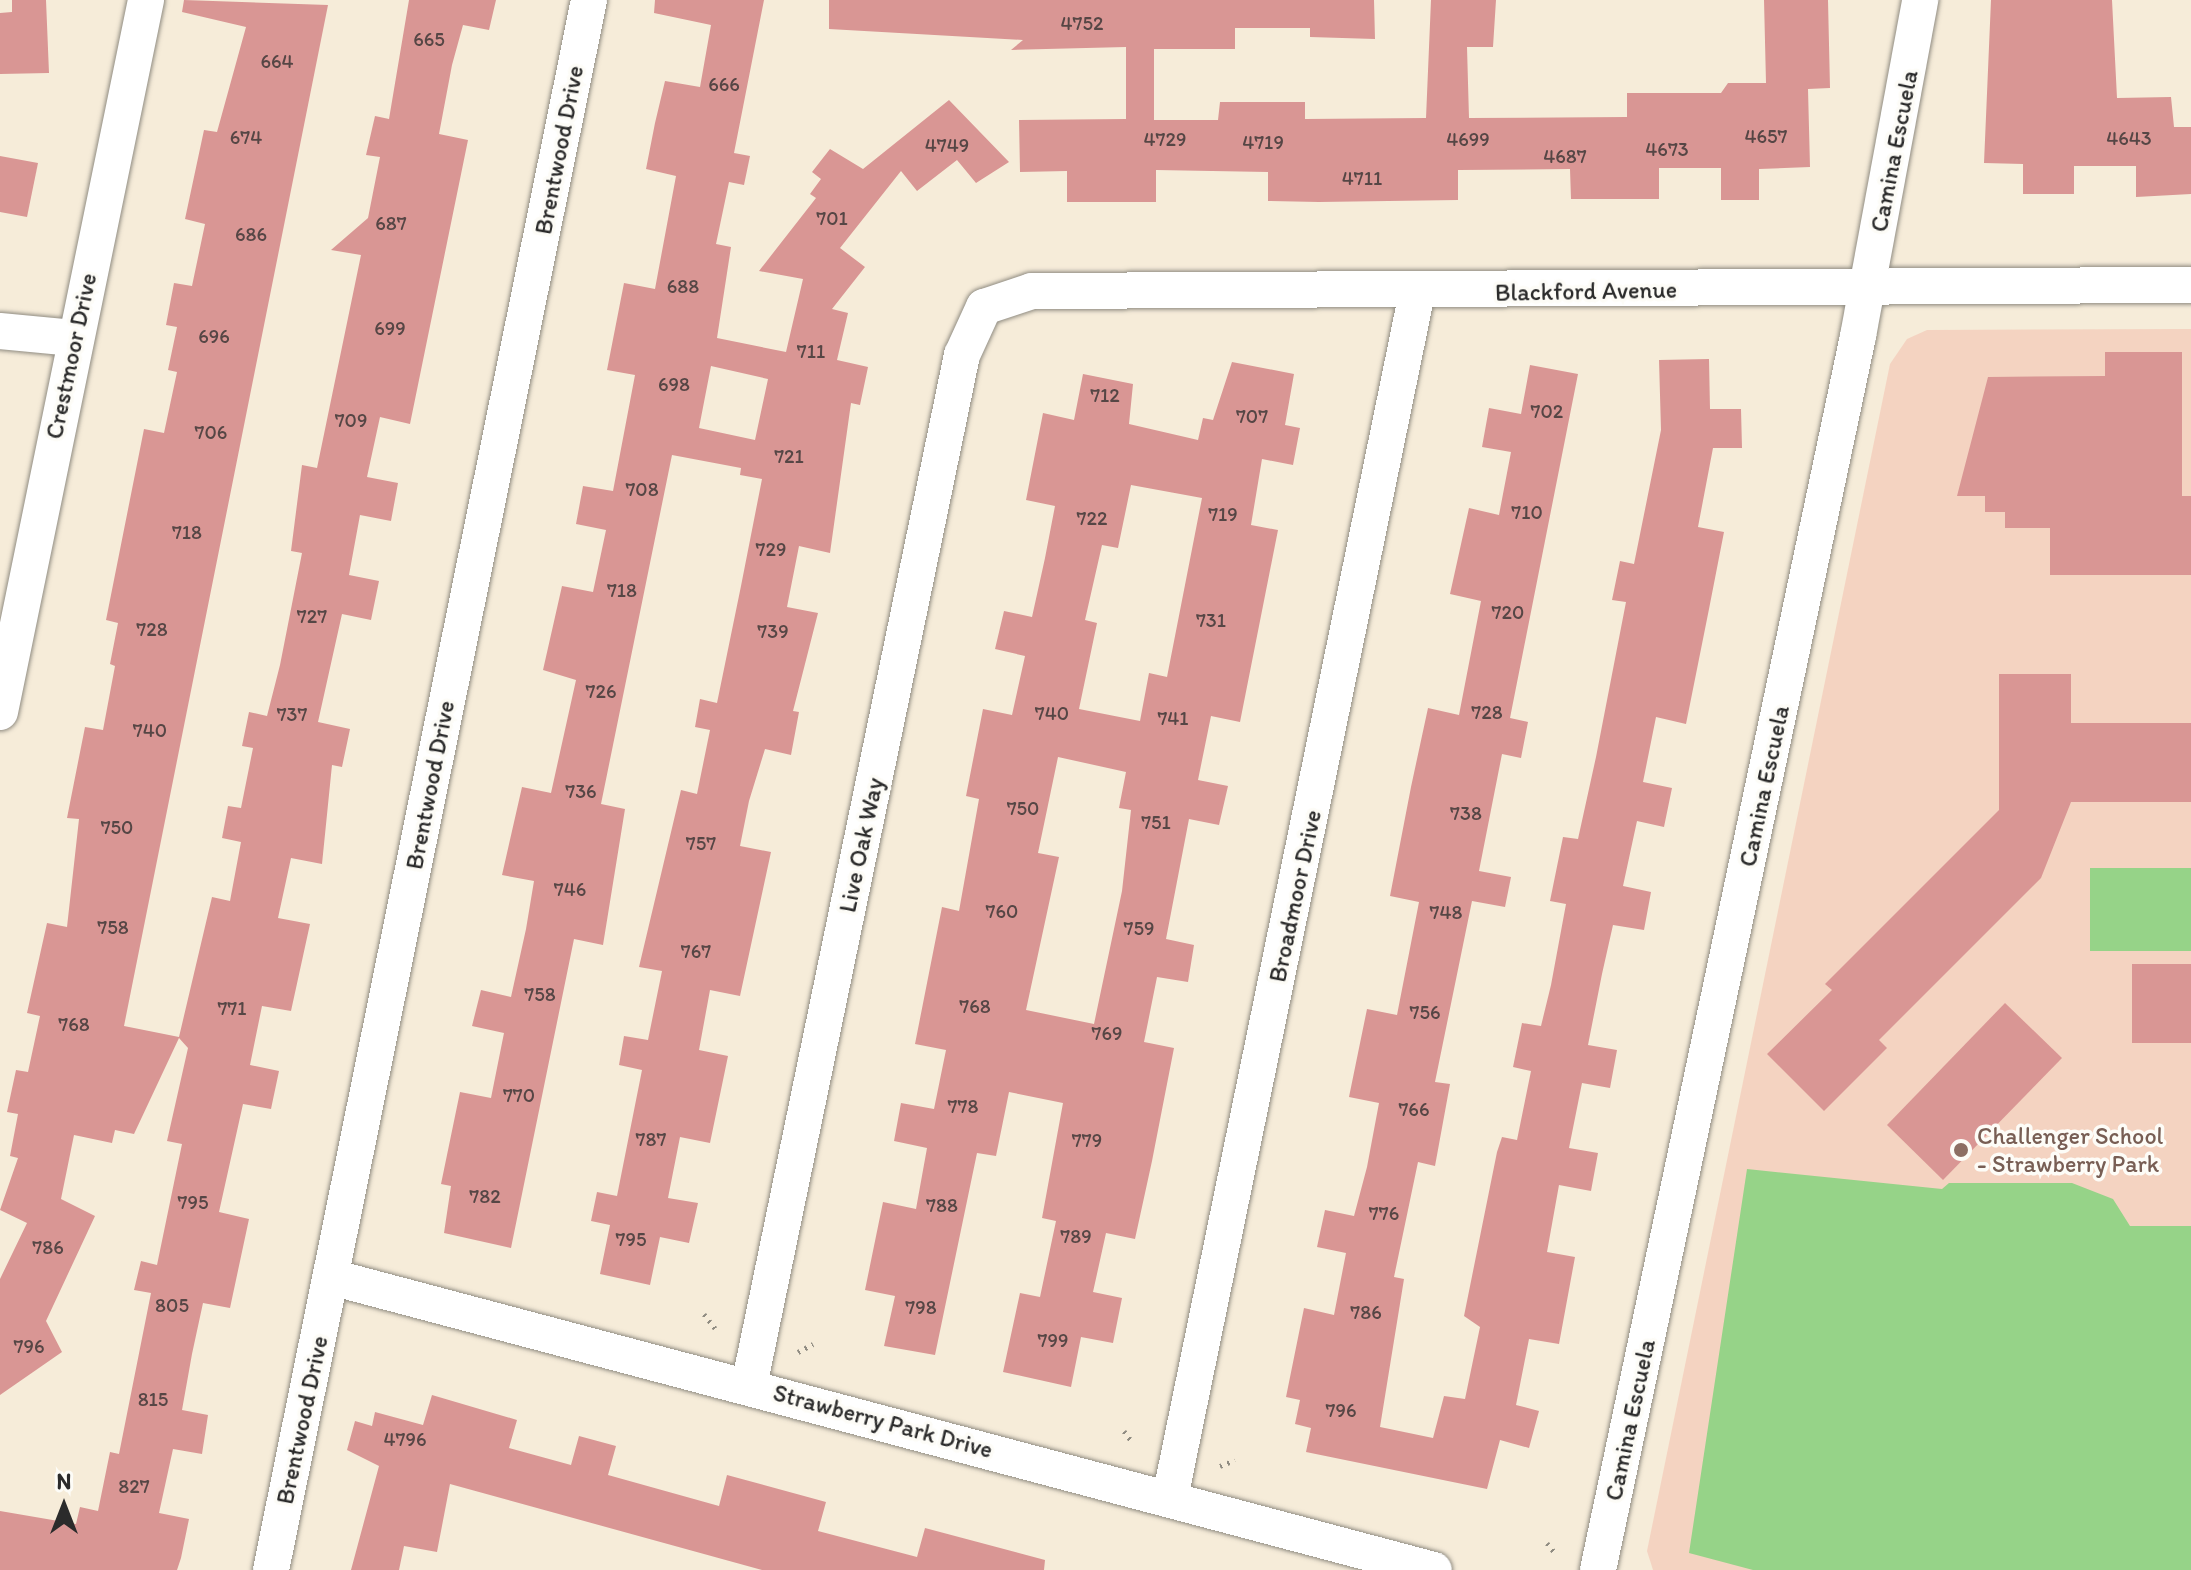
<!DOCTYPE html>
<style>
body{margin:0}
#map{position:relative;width:2191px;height:1570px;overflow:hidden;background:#f6ecd9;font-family:Itim,sans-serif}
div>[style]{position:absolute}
.built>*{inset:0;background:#f4d3c1}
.green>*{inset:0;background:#96d388}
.building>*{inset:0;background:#d99694}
.path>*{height:5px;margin-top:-2.5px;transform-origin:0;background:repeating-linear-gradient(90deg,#908c82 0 2px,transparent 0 8px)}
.roads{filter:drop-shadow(0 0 2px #908c82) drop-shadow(0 0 2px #908c82)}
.minor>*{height:36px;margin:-18px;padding:0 18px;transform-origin:18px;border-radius:18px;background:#fff}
.dots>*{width:22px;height:22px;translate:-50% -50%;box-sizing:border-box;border:4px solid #fdfcf7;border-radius:50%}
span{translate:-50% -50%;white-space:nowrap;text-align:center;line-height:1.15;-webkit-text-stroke:7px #fdfcf7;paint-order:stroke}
.number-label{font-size:20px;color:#564645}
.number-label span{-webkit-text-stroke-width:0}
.street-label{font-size:24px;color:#2b2b2b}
.education-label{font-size:24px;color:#785e54}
.left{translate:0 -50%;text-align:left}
.north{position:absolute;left:24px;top:1466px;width:80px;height:80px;-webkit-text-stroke:6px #fdfcf7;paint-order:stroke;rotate:0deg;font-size:22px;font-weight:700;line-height:32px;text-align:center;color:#2b2b2b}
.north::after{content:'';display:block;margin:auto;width:28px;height:36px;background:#2b2b2b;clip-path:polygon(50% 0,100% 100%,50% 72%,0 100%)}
</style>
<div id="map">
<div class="built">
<div style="clip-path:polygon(2191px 329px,2191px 1570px,1653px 1570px,1647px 1551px,1890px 364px,1907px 339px,1927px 330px)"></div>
</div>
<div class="green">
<div style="clip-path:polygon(2090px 868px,2191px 868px,2191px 951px,2090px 951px)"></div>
<div style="clip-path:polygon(1747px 1169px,1942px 1189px,1949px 1183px,2072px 1183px,2113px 1199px,2130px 1226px,2191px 1226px,2191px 1570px,1753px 1570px,1689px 1553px)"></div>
</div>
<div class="building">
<div style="clip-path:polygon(12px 0,46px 0,49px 73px,0 74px,0 13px,12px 12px)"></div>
<div style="clip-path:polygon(184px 0,328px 5px,124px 1026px,179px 1037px,212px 897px,230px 901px,241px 842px,222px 838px,228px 806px,241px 808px,253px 748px,242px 746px,249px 712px,267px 716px,280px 665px,302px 553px,291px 551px,302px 465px,317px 468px,361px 255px,331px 250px,368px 218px,380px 157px,366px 155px,375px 116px,389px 119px,409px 0,496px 0,489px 30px,463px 25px,452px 65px,439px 134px,468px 140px,410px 424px,380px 417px,367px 477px,398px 483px,391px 521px,360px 515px,349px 575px,379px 581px,371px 620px,342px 614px,318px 722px,350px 729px,342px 767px,332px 765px,322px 864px,291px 858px,278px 918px,310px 924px,291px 1011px,262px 1006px,250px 1065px,279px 1071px,271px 1109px,243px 1104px,219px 1212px,249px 1219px,230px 1308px,203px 1303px,192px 1354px,182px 1410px,208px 1415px,202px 1454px,173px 1449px,159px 1513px,189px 1519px,181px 1558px,177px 1570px,0 1570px,0 1511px,76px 1524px,80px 1507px,98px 1511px,110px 1452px,119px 1454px,151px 1293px,134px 1290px,141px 1261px,157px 1265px,182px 1144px,167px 1141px,188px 1048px,179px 1038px,134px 1134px,115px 1130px,112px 1143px,74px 1135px,61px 1199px,95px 1216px,46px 1321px,62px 1352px,0 1395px,0 1279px,27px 1223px,0 1210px,18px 1158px,10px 1156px,18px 1114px,7px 1112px,16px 1070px,28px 1072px,40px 1016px,27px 1013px,47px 923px,67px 927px,79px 819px,67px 818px,85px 727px,103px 730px,115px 666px,110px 664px,118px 623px,106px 620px,144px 429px,164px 433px,177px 372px,168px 370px,177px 327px,166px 325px,174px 283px,192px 286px,205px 224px,185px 219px,204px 130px,217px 132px,246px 27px,182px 12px)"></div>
<div style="clip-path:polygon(evenodd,655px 0,764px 0,734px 153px,750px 156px,744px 185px,729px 182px,716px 244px,731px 247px,717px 338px,786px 352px,803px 279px,759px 271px,816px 198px,810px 194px,821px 179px,812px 172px,830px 149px,863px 169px,949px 100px,1009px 162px,976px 183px,957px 160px,917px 191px,901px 171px,840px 248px,865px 267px,832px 309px,848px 313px,837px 360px,868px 367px,860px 405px,851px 403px,830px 553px,799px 546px,787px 607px,818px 613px,793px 711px,799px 712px,791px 755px,765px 749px,749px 801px,740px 846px,771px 852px,740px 996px,710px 990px,699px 1050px,728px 1056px,710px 1143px,680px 1137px,668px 1198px,698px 1203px,689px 1243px,660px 1237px,650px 1285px,600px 1274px,610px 1225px,591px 1221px,597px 1192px,617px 1196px,642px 1070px,619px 1065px,624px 1036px,648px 1040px,662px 971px,639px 967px,681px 790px,697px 794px,710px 730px,695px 727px,700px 699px,717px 703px,741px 586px,762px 479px,740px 475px,741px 468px,672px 455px,601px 804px,625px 809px,603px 945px,574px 939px,511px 1248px,444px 1233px,451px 1186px,441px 1184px,460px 1092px,491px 1098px,504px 1033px,472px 1026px,481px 990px,511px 997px,526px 929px,534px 881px,502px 875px,522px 787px,551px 793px,576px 680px,543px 670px,562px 586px,593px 592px,606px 530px,576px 524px,583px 486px,613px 491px,635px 375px,607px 370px,624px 283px,655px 289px,676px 176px,646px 169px,655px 123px,665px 81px,700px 87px,711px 25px,654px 13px,655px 0,711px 366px,768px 379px,755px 440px,699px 428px,711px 366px)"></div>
<div style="clip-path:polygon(829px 0,1374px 0,1375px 39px,1310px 37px,1310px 28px,1235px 28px,1235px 49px,1154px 49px,1154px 120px,1218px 120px,1220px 102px,1305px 102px,1305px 119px,1426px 118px,1431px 0,1496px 0,1493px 47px,1467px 47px,1469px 118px,1627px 117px,1627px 93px,1721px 93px,1728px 83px,1766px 83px,1764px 0,1828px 0,1830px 88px,1808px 89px,1810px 167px,1759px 169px,1759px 200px,1721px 200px,1721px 168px,1659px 168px,1659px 199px,1571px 199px,1570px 169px,1458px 170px,1458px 200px,1319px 202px,1268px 201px,1268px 172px,1156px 170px,1156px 202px,1067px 202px,1067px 171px,1020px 172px,1019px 120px,1126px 119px,1126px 47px,1011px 50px,1023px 40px,829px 29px)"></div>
<div style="clip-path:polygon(1991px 0,2112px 0,2117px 98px,2171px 97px,2174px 127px,2191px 127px,2191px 194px,2136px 197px,2136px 166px,2074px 166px,2074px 194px,2023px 194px,2023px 164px,1984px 163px)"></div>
<div style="clip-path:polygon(0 156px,38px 163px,27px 217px,0 212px)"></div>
<div style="clip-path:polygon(2105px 352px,2182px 352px,2182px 496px,2191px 496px,2191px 575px,2050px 575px,2050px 528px,2005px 528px,2005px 512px,1985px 512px,1985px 496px,1957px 496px,1988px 377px,2105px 376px)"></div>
<div style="clip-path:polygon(1709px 359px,1710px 409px,1741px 409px,1742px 448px,1713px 448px,1698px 527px,1724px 532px,1709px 609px,1686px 724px,1656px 717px,1643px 782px,1672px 788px,1664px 827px,1637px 821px,1623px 886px,1651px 892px,1644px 930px,1613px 925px,1602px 974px,1588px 1045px,1617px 1050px,1610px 1088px,1582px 1083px,1569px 1148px,1598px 1153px,1591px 1191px,1559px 1185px,1547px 1252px,1575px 1257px,1559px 1344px,1529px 1339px,1516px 1405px,1539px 1411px,1529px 1448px,1500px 1440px,1487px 1489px,1306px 1452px,1311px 1428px,1295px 1424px,1300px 1400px,1286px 1397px,1304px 1308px,1334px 1315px,1346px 1253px,1317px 1247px,1325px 1210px,1354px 1216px,1367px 1167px,1379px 1103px,1349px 1097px,1367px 1009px,1397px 1015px,1419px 902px,1390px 896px,1411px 787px,1428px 708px,1459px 715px,1481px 601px,1450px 594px,1469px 508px,1499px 515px,1511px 452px,1482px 447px,1489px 408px,1521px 414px,1530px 365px,1578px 374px,1510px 718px,1528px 722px,1521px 758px,1502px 754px,1479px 871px,1511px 877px,1505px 907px,1472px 901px,1435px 1082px,1450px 1084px,1435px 1166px,1418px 1162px,1394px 1277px,1404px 1279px,1380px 1427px,1433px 1438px,1444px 1396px,1465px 1399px,1480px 1327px,1464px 1316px,1497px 1152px,1502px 1137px,1517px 1140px,1531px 1071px,1513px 1067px,1522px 1023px,1541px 1026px,1551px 985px,1566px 904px,1550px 901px,1563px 837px,1578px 839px,1596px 757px,1626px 602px,1612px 600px,1620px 561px,1634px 564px,1661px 430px,1659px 360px)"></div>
<div style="clip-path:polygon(evenodd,1232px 362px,1294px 374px,1285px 425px,1300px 428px,1293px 465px,1262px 459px,1251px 525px,1278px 530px,1240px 722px,1211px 716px,1198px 780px,1228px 786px,1219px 825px,1189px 819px,1166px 939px,1194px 945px,1188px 982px,1157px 977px,1144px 1042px,1174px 1048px,1152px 1161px,1135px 1239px,1106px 1233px,1093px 1292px,1122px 1298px,1113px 1343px,1081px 1337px,1071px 1387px,1003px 1372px,1020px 1293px,1040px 1297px,1056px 1221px,1042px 1218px,1063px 1103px,1009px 1092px,996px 1156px,977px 1153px,935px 1355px,884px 1346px,895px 1296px,865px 1290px,883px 1202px,916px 1209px,927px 1148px,894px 1141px,901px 1103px,934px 1109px,946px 1050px,915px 1044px,942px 907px,959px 911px,979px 799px,966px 796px,983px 709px,1012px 715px,1025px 656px,995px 649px,1004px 611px,1032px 617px,1045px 558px,1055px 506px,1026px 500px,1043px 413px,1074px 420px,1083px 374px,1133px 384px,1129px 424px,1198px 440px,1203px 418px,1213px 420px,1232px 362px,1131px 485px,1202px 498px,1167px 677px,1149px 673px,1140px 721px,1079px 709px,1097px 623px,1085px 620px,1102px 545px,1118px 548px,1131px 485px,1232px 362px,1058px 757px,1126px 772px,1119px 808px,1131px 810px,1122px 891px,1094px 1024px,1026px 1010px,1059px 857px,1038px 853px,1058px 757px)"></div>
<div style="clip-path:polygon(1999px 674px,2071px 674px,2071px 723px,2191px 723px,2191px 802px,2071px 802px,2041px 878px,1879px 1040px,1887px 1048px,1824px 1111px,1767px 1054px,1832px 990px,1825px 984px,1999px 810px)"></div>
<div style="clip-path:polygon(2132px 964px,2191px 964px,2191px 1043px,2132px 1043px)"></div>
<div style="clip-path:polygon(2005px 1003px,2062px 1058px,1943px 1180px,1887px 1125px)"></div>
<div style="clip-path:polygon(432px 1395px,517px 1420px,509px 1448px,571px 1465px,579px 1436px,616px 1446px,608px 1475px,719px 1506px,727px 1475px,826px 1502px,818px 1531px,917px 1557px,925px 1528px,1045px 1560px,1044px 1570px,762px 1570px,450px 1484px,437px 1552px,404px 1546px,399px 1570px,351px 1570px,379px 1466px,347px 1450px,355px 1421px,372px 1426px,375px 1412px,423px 1425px)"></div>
</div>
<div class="path">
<div style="left:704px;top:1314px;width:18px;rotate:52deg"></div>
<div style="left:798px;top:1352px;width:17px;rotate:-28deg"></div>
<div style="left:1124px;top:1431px;width:15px;rotate:53deg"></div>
<div style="left:1220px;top:1466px;width:16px;rotate:-22deg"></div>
<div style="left:1547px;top:1543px;width:13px;rotate:51deg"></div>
</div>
<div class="roads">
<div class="minor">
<div style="left:0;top:331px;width:74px;rotate:5.4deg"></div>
<div style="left:0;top:712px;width:727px;rotate:-78.41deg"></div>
<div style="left:331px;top:1277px;width:1141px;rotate:14.88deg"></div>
<div style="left:749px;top:1386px;width:1053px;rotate:-78.33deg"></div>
<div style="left:962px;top:355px;width:53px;rotate:-65.4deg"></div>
<div style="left:984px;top:307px;width:51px;rotate:-18.4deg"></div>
<div style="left:1032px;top:291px;width:1159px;rotate:-0.3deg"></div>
<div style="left:1170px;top:1498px;width:1230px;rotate:-78.42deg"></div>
<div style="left:271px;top:1570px;width:1602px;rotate:-78.55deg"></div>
<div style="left:1598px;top:1570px;width:1261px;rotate:-78.1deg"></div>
<div style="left:1858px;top:336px;width:342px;rotate:-79.5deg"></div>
</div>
</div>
<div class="dots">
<div style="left:1961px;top:1150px;background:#8d6e63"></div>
</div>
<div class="number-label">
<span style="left:1082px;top:23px">4752</span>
<span style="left:429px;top:39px">665</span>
<span style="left:277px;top:61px">664</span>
<span style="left:724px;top:84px">666</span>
<span style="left:1766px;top:136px">4657</span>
<span style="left:246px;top:137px">674</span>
<span style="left:2129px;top:138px">4643</span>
<span style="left:1165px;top:139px">4729</span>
<span style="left:1468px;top:139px">4699</span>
<span style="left:1263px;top:142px">4719</span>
<span style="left:947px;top:145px">4749</span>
<span style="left:1667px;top:149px">4673</span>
<span style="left:1565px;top:156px">4687</span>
<span style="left:1362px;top:178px">4711</span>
<span style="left:832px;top:218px">701</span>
<span style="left:391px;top:223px">687</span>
<span style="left:251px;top:234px">686</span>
<span style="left:683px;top:286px">688</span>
<span style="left:390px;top:328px">699</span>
<span style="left:214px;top:336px">696</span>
<span style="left:811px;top:351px">711</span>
<span style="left:674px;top:384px">698</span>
<span style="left:1105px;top:395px">712</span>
<span style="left:1547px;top:411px">702</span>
<span style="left:1252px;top:416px">707</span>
<span style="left:351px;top:420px">709</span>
<span style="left:211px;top:432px">706</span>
<span style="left:789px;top:456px">721</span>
<span style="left:642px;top:489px">708</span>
<span style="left:1527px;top:512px">710</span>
<span style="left:1223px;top:514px">719</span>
<span style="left:1092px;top:518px">722</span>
<span style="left:187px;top:532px">718</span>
<span style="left:771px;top:549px">729</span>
<span style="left:622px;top:590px">718</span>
<span style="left:1508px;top:612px">720</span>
<span style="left:312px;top:616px">727</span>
<span style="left:1211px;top:620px">731</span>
<span style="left:152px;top:629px">728</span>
<span style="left:773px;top:631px">739</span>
<span style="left:601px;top:691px">726</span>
<span style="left:1487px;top:712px">728</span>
<span style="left:1052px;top:713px">740</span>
<span style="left:292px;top:714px">737</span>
<span style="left:1173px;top:718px">741</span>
<span style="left:150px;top:730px">740</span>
<span style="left:581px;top:791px">736</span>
<span style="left:1023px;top:808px">750</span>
<span style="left:1466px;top:813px">738</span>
<span style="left:1156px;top:822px">751</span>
<span style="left:117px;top:827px">750</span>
<span style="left:701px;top:843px">757</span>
<span style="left:570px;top:889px">746</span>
<span style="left:1002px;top:911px">760</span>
<span style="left:1446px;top:912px">748</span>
<span style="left:113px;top:927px">758</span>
<span style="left:1139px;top:928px">759</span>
<span style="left:696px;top:951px">767</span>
<span style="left:540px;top:994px">758</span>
<span style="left:975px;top:1006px">768</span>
<span style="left:232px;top:1008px">771</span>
<span style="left:1425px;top:1012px">756</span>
<span style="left:74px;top:1024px">768</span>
<span style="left:1107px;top:1033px">769</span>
<span style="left:519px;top:1095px">770</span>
<span style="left:963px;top:1106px">778</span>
<span style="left:1414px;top:1109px">766</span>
<span style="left:651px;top:1139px">787</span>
<span style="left:1087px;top:1140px">779</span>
<span style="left:485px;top:1196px">782</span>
<span style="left:193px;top:1202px">795</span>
<span style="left:942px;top:1205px">788</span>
<span style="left:1384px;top:1213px">776</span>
<span style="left:1076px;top:1236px">789</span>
<span style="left:631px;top:1239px">795</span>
<span style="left:48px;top:1247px">786</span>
<span style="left:172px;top:1305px">805</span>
<span style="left:921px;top:1307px">798</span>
<span style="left:1366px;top:1312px">786</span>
<span style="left:1053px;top:1340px">799</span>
<span style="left:29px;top:1346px">796</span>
<span style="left:153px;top:1399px">815</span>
<span style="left:1341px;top:1410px">796</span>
<span style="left:405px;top:1439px">4796</span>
<span style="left:134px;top:1486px">827</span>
</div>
<div class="street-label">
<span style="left:559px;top:150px;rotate:-79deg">Brentwood Drive</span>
<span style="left:1894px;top:151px;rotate:-79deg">Camina Escuela</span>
<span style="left:1586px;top:291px;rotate:-1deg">Blackford Avenue</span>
<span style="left:71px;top:356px;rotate:-78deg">Crestmoor Drive</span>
<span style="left:430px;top:785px;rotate:-79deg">Brentwood Drive</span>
<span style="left:1764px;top:786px;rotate:-78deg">Camina Escuela</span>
<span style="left:861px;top:845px;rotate:-78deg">Live Oak Way</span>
<span style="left:1295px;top:896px;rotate:-78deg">Broadmoor Drive</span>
<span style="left:302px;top:1420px;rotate:-78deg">Brentwood Drive</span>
<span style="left:1630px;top:1420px;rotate:-78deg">Camina Escuela</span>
<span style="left:883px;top:1421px;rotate:15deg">Strawberry Park Drive</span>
</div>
<div class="education-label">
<span class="left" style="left:1977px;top:1150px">Challenger School<br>- Strawberry Park</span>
</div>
<div class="north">N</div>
</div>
